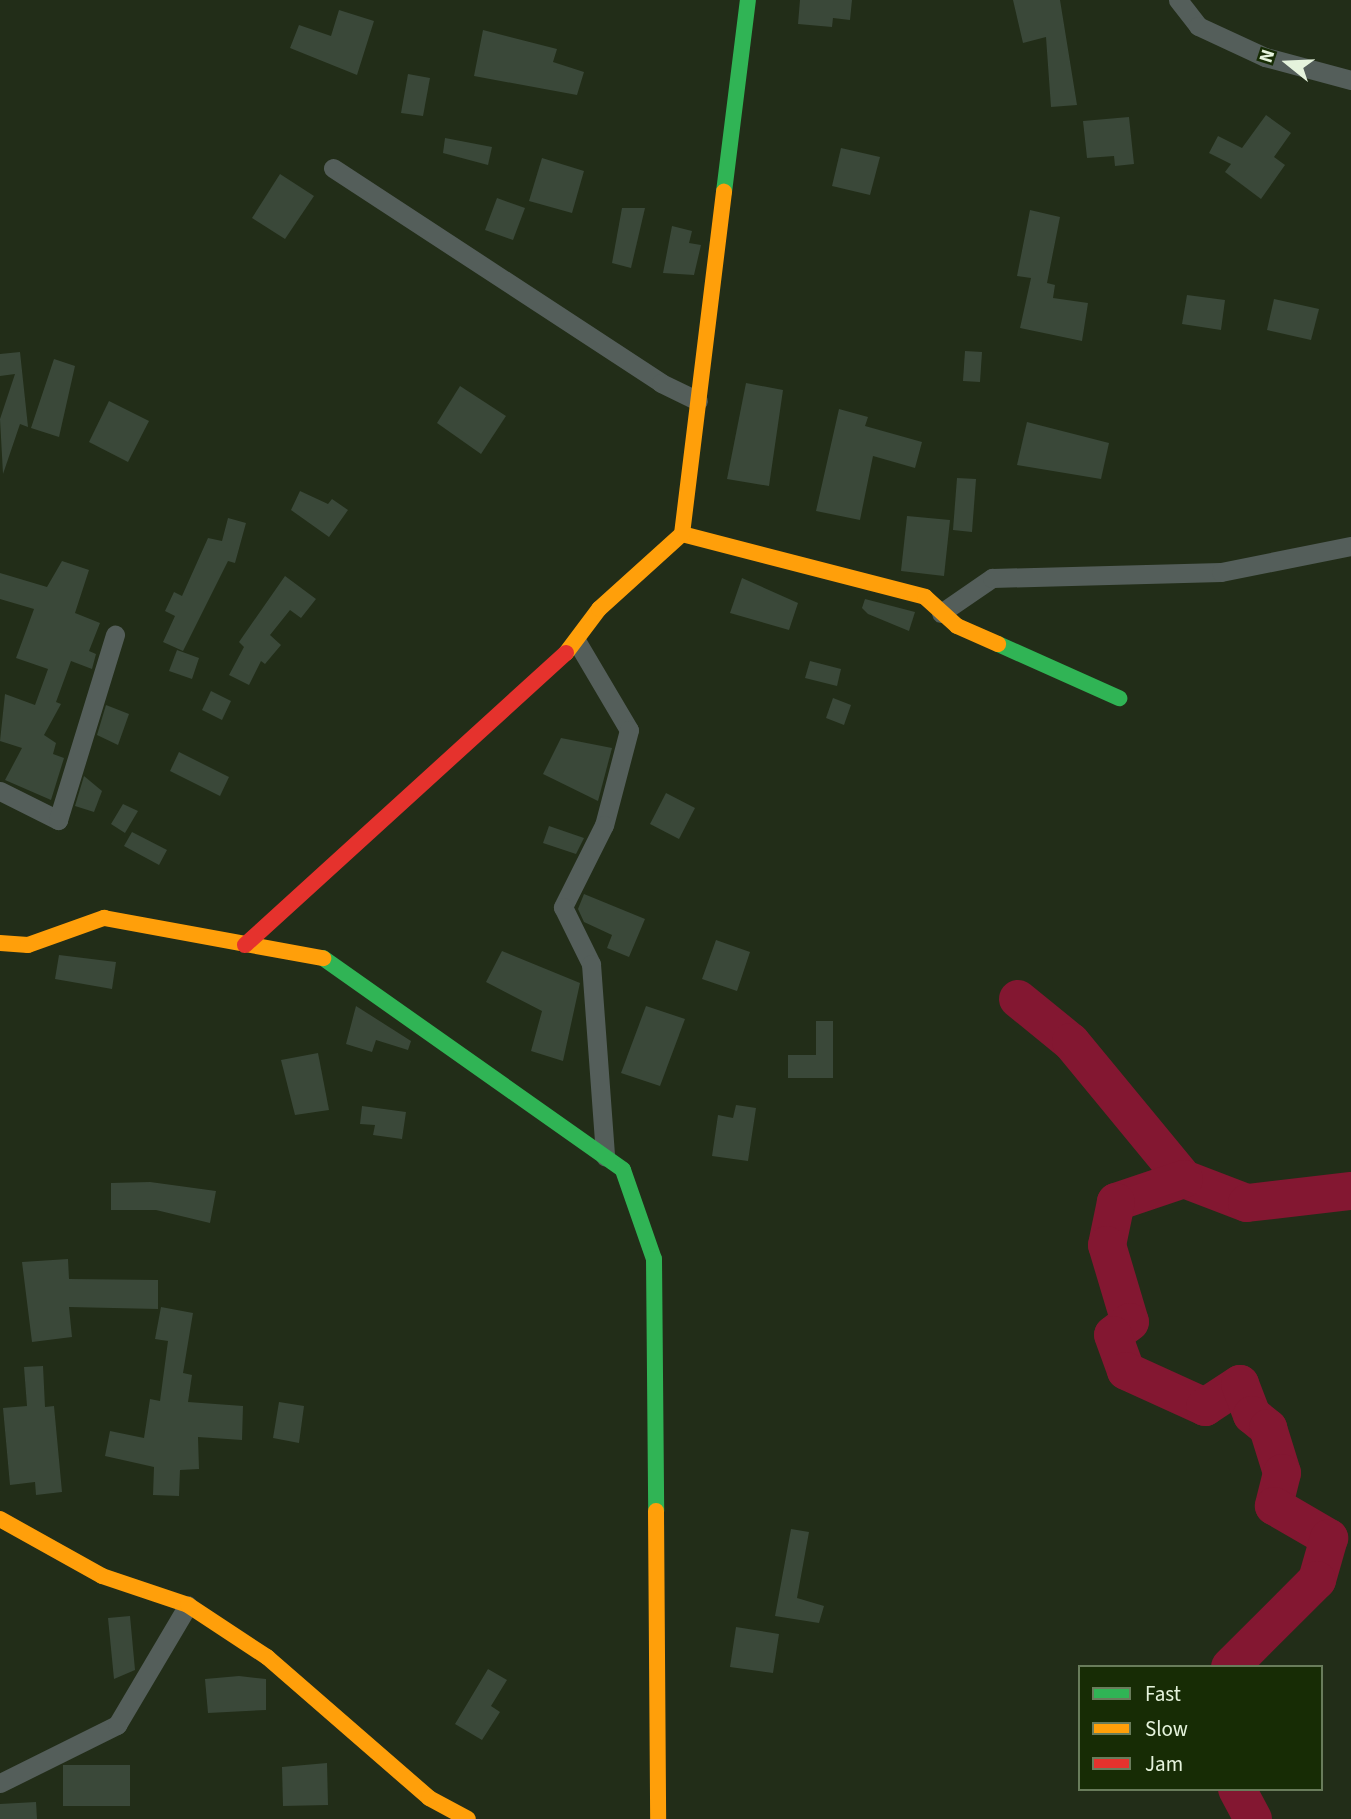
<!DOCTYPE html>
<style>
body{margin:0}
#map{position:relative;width:1351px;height:1819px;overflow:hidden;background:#222d18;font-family:"Source Sans 3",sans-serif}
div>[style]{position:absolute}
.river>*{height:38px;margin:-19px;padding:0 19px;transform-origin:19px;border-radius:19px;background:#831731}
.building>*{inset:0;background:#3a4839}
.street>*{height:19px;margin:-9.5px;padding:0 9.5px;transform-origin:9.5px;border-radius:9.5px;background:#545e5a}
.fast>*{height:16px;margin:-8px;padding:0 8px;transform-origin:8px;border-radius:8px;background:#30b455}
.slow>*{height:16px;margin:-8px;padding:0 8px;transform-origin:8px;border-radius:8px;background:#ff9f0a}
.jam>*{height:16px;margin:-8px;padding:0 8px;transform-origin:8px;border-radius:8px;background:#e5322d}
span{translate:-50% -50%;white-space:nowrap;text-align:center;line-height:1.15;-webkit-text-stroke:5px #172c05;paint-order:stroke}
.legend{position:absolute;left:1078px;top:1665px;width:245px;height:126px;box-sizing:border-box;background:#172c05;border:2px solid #697c5b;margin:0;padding:9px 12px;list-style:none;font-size:21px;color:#e5f3dc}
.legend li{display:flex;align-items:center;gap:14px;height:35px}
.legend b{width:35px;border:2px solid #697c5b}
.north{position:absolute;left:1253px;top:28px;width:70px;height:70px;-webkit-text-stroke:5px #172c05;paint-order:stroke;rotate:288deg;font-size:19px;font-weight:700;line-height:28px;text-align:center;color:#e5f3dc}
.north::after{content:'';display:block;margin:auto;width:24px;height:32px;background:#e5f3dc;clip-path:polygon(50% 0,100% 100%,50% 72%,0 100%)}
</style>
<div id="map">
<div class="river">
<div style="left:1018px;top:999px;width:68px;rotate:39.1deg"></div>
<div style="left:1071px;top:1042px;width:178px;rotate:50.5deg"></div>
<div style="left:1184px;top:1179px;width:67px;rotate:20.9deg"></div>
<div style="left:1247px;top:1203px;width:105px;rotate:-6.6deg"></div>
<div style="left:1184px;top:1179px;width:72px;rotate:161.3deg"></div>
<div style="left:1116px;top:1202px;width:44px;rotate:101.8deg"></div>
<div style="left:1107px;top:1245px;width:80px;rotate:73.4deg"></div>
<div style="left:1130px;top:1322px;width:21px;rotate:143deg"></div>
<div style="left:1113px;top:1335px;width:38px;rotate:70deg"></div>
<div style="left:1126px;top:1371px;width:87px;rotate:24.5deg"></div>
<div style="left:1205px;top:1407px;width:42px;rotate:-33.3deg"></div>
<div style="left:1240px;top:1384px;width:33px;rotate:69deg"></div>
<div style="left:1252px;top:1415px;width:21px;rotate:39deg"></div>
<div style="left:1268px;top:1428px;width:47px;rotate:72.7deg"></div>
<div style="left:1282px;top:1473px;width:34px;rotate:104deg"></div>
<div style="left:1274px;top:1506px;width:64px;rotate:30.2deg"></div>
<div style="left:1329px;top:1538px;width:44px;rotate:105.9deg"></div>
<div style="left:1317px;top:1580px;width:123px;rotate:135deg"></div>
<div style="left:1237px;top:1789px;width:34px;rotate:62deg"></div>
</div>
<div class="building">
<div style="clip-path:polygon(800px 0,852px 0,850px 20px,833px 18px,832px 27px,798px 24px)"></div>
<div style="clip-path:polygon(1013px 0,1060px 0,1077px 105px,1051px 107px,1046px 37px,1023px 43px)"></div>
<div style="clip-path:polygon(339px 10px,374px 21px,357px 75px,290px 48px,299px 25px,331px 36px)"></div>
<div style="clip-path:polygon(483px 30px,557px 49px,553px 62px,584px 72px,577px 95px,474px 76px)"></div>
<div style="clip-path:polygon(408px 74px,430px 78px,423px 116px,401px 113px)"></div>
<div style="clip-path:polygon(1266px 115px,1291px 133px,1274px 157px,1285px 165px,1261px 199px,1225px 172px,1231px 164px,1209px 153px,1218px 136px,1242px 148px)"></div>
<div style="clip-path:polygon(1129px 117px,1134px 164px,1115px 166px,1114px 156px,1087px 158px,1083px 121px)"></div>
<div style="clip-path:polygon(445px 138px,492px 147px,488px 165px,443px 153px)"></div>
<div style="clip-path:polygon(841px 148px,880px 157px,870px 195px,832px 186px)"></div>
<div style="clip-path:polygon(542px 158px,584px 171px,572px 213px,529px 201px)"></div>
<div style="clip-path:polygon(280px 174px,314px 196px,285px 239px,252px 218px)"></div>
<div style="clip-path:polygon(497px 198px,525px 208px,513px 240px,485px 230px)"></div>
<div style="clip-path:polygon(622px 208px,645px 208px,631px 268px,612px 263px)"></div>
<div style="clip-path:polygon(1030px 210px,1060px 217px,1047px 283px,1055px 285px,1053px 298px,1088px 303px,1082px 341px,1020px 328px,1031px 278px,1017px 276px)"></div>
<div style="clip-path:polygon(672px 226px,692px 231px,689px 243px,701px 245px,694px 275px,663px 273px)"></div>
<div style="clip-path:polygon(1187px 295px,1225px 300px,1221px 330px,1182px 324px)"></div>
<div style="clip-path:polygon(1274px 299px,1319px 309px,1311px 340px,1267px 330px)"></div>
<div style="clip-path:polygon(965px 351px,982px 352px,980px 382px,963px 381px)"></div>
<div style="clip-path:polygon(20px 352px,28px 427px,20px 424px,3px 474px,0 419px,15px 374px,0 376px,0 354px)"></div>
<div style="clip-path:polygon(54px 359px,75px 366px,59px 437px,31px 428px)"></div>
<div style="clip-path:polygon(746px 383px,783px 390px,769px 486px,727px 479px)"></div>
<div style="clip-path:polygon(460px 386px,506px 416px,481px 454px,437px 423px)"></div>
<div style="clip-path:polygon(109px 401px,149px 421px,128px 462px,89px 442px)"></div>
<div style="clip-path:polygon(839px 409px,868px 417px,865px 426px,922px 442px,915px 468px,873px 456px,860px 520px,816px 511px)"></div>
<div style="clip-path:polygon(1027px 422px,1109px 443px,1101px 479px,1017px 465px)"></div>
<div style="clip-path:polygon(957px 478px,976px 479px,972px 532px,953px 530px)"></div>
<div style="clip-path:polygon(300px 491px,328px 504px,332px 499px,348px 510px,329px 537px,291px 510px)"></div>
<div style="clip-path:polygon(907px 516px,950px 520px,944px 576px,901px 571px)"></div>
<div style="clip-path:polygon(228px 518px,246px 523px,235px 563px,228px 561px,183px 651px,163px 642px,175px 616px,165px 611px,174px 592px,182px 596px,208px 538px,222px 541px)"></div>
<div style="clip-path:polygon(62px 561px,89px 570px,75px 613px,100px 623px,89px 651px,96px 654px,92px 669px,71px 661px,56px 702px,61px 704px,44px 735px,56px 743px,53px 754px,64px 758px,51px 800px,5px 780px,22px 748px,0 741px,5px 694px,35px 705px,48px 669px,16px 658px,34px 609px,0 599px,0 573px,47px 587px)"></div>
<div style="clip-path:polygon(285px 576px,316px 599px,301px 618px,290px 610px,270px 635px,281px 645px,265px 664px,261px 661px,249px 685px,229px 675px,244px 647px,239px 642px)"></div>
<div style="clip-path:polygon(742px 578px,798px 603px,789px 630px,730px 613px)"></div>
<div style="clip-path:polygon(865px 599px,915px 612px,909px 631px,868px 614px,862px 608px)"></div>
<div style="clip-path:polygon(177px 650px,199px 658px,192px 679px,169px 671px)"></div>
<div style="clip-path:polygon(810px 661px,841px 669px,837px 686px,805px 678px)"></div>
<div style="clip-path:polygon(211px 691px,231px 701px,222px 720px,202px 710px)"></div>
<div style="clip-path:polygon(833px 698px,851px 705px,844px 725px,826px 718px)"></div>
<div style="clip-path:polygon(106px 705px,129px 714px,118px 745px,97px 735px)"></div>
<div style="clip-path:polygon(561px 738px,612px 748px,598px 801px,543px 774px)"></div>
<div style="clip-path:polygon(179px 752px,229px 777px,220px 796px,170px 771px)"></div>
<div style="clip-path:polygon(84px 776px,102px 791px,94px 812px,75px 806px)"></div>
<div style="clip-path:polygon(666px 793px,695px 808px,679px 839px,650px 824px)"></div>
<div style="clip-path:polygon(123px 804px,138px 811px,125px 833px,111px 824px)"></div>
<div style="clip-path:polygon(549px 826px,584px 838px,576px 854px,543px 843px)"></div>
<div style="clip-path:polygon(132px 832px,167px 850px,159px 865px,124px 846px)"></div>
<div style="clip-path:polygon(584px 894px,645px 919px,629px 957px,607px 948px,612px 935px,584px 922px,578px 909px)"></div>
<div style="clip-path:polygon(716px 940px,750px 952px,737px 991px,702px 979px)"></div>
<div style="clip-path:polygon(502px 951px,580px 983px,563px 1061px,531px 1051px,542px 1011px,486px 982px)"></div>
<div style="clip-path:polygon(59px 955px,116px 962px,112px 989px,55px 979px)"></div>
<div style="clip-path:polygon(356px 1006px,411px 1041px,408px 1050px,376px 1040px,372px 1052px,346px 1044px)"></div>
<div style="clip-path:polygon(646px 1006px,685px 1019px,660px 1086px,621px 1073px)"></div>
<div style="clip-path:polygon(816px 1021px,833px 1021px,833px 1078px,788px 1078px,788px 1055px,816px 1055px)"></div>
<div style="clip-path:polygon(318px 1053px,329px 1110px,295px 1115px,281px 1060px)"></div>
<div style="clip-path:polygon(736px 1105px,756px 1108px,748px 1161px,712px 1156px,718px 1115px,733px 1118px)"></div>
<div style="clip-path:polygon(362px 1106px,406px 1112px,402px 1139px,373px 1135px,375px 1125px,360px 1124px)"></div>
<div style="clip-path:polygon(150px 1182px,216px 1191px,210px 1223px,156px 1210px,111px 1210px,111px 1183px)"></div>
<div style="clip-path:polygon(68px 1259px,69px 1279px,158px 1280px,158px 1309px,69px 1307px,72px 1337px,32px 1342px,22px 1262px)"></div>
<div style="clip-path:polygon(161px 1307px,193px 1313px,183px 1373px,192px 1375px,188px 1402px,243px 1406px,242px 1440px,198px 1437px,199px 1469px,180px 1470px,179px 1496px,153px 1495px,154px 1467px,105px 1456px,110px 1431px,144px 1438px,150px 1399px,160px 1401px,168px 1341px,155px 1339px)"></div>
<div style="clip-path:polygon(43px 1366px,45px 1407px,54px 1406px,62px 1492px,36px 1495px,35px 1482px,10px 1485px,3px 1408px,27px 1406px,24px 1367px)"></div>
<div style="clip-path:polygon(279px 1402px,304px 1406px,299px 1443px,273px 1438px)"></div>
<div style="clip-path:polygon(791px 1529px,809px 1532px,797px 1598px,824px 1606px,819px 1623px,775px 1616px)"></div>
<div style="clip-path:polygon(130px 1616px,135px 1670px,114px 1679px,108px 1618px)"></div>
<div style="clip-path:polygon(736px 1627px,779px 1634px,773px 1673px,730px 1667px)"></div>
<div style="clip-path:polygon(488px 1669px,507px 1680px,491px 1706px,500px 1712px,482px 1740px,455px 1724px)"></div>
<div style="clip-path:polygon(239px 1676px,266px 1679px,266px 1710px,208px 1713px,205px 1679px)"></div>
<div style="clip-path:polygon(327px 1763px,328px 1805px,283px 1806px,282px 1767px)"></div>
<div style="clip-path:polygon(63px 1765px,130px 1765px,130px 1806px,63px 1806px)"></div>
<div style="clip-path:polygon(36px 1802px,37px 1819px,0 1819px,0 1804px)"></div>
</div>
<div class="street">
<div style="left:1178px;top:0;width:33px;rotate:52deg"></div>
<div style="left:1198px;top:26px;width:74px;rotate:24.8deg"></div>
<div style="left:1265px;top:57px;width:89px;rotate:15deg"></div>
<div style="left:333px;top:168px;width:392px;rotate:33.2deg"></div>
<div style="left:661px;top:383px;width:41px;rotate:25.9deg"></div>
<div style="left:941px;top:613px;width:62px;rotate:-34.5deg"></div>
<div style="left:992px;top:578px;width:229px;rotate:-1.5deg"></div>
<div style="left:1221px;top:572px;width:133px;rotate:-11.3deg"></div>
<div style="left:577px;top:642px;width:102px;rotate:59.4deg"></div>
<div style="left:629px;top:730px;width:98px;rotate:104.7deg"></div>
<div style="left:604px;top:825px;width:92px;rotate:116.6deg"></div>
<div style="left:563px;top:907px;width:64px;rotate:63.8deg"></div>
<div style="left:591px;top:964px;width:193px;rotate:85.8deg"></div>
<div style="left:0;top:791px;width:65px;rotate:26.6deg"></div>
<div style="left:58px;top:820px;width:194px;rotate:-72.9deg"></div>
<div style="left:0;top:1783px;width:131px;rotate:-26.4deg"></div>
<div style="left:117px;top:1725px;width:139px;rotate:-59.4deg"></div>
</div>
<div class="fast">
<div style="left:724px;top:192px;width:193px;rotate:-82.9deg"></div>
<div style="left:998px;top:644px;width:133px;rotate:24.1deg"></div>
<div style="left:323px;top:958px;width:367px;rotate:35.2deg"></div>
<div style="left:623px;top:1170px;width:94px;rotate:70.8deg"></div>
<div style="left:654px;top:1259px;width:252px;rotate:89.5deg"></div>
</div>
<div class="slow">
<div style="left:682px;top:534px;width:251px;rotate:14.5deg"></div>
<div style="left:925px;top:597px;width:43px;rotate:42.2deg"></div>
<div style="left:957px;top:626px;width:45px;rotate:23.7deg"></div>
<div style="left:566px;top:653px;width:55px;rotate:-53.1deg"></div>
<div style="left:599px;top:609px;width:112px;rotate:-42.1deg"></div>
<div style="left:682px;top:534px;width:345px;rotate:-83deg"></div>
<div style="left:0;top:943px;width:28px;rotate:4deg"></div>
<div style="left:28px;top:945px;width:81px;rotate:-19.6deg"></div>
<div style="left:104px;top:918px;width:223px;rotate:10.4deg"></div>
<div style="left:656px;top:1511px;width:308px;rotate:89.6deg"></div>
<div style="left:0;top:1519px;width:117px;rotate:29.2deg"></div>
<div style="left:102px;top:1576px;width:91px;rotate:18.6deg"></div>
<div style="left:188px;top:1605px;width:95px;rotate:33.4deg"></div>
<div style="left:267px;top:1657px;width:215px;rotate:41deg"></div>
<div style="left:429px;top:1798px;width:44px;rotate:28.3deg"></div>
</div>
<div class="jam">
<div style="left:245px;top:945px;width:434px;rotate:-42.3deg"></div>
</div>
<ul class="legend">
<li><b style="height:9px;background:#30b455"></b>Fast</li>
<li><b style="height:9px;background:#ff9f0a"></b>Slow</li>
<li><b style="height:9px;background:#e5322d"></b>Jam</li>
</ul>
<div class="north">N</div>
</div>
